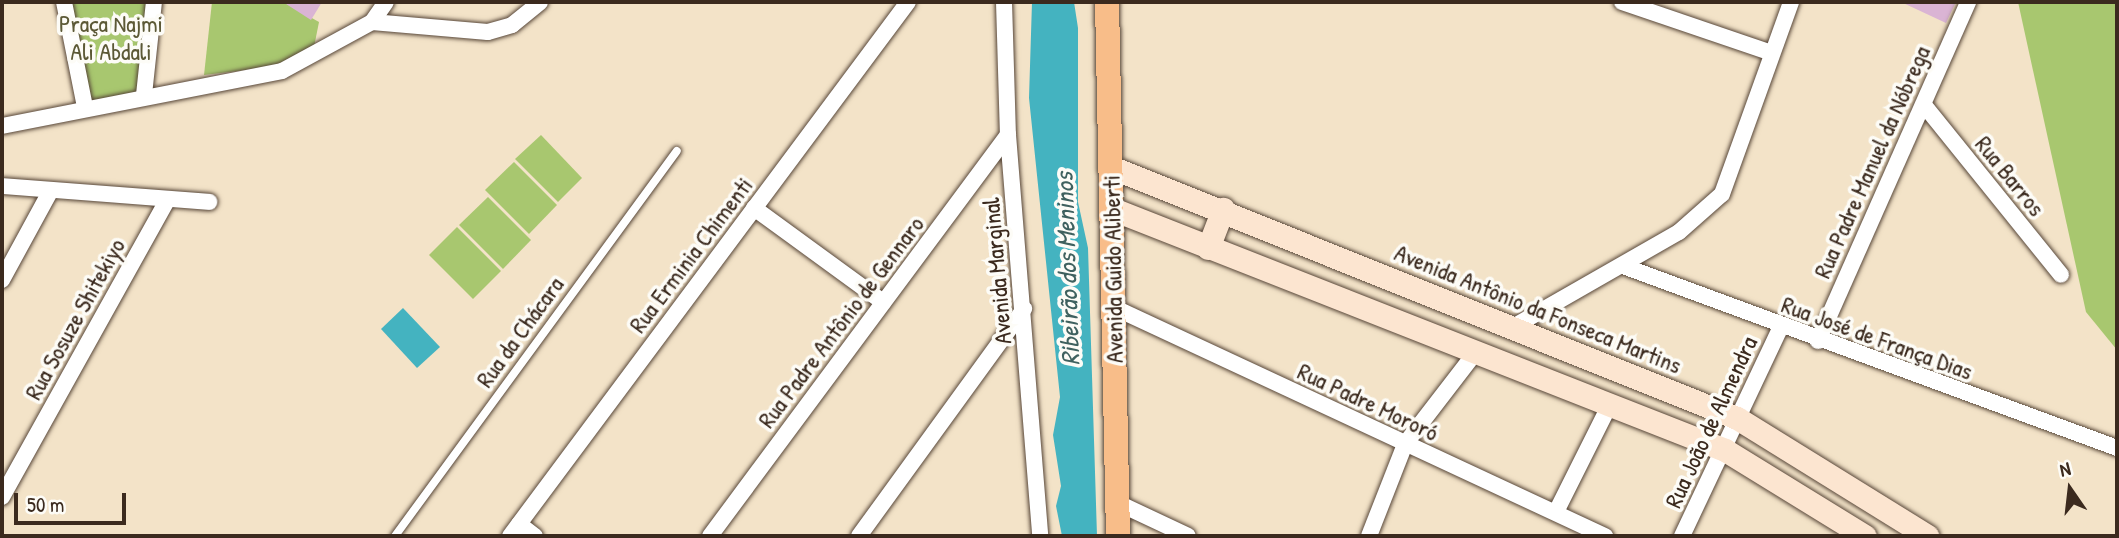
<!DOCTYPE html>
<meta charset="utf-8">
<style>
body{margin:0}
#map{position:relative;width:2119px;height:538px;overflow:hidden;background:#f3e3c8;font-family:"Patrick Hand",sans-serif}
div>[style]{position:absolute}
.green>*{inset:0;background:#a8c76f}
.water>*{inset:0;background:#44b3c0}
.building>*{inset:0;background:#dab4d4}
.roads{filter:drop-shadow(0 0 2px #574638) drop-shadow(0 0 2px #574638)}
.lane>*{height:8px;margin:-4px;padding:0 4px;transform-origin:4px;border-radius:4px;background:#fff}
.street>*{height:16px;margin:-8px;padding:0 8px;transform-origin:8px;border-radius:8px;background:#fff}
.secondary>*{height:23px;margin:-11.5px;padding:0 11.5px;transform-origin:11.5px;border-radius:11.5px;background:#fce5d0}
.primary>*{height:24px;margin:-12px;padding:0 12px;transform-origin:12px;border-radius:12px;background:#f8bd89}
span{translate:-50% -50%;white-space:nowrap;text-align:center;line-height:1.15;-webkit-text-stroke:7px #fdfcf7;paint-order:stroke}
.park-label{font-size:24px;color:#5c5936}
.street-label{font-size:24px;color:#3b2a1e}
.water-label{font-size:26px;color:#3f615f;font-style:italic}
.frame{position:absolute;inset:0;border:4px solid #3b2a1e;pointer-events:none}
.north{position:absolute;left:2035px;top:454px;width:70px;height:70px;-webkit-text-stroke:5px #fdfcf7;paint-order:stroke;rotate:346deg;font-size:19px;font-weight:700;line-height:28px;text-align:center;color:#3b2a1e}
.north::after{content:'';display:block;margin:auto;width:24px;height:32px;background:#3b2a1e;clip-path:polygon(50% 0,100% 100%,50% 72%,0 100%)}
.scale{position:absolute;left:14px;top:493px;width:112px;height:32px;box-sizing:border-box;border:4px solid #3b2a1e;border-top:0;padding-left:9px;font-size:21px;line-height:24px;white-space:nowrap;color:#3b2a1e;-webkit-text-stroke:5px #fdfcf7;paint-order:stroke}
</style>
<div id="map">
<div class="green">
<div style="clip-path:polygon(67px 2px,150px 2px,139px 94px,89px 104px)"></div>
<div style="clip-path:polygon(212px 2px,283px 2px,319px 22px,314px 47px,278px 66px,204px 75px)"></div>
<div style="clip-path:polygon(2018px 2px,2117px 2px,2117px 350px,2086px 312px)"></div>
<div style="clip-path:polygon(541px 135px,582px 178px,558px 202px,515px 159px)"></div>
<div style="clip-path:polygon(514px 162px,557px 205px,529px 234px,485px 190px)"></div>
<div style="clip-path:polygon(488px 197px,531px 240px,503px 269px,459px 225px)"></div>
<div style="clip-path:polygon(457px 227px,501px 271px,473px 299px,429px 255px)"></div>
</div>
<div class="water">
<div style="clip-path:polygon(1032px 2px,1074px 2px,1078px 28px,1078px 202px,1088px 248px,1097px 536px,1062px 536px,1056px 506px,1061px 486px,1053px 435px,1060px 397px,1029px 98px)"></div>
<div style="clip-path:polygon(403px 308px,440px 347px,417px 368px,381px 329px)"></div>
</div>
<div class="building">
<div style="clip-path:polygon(283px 2px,322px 2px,311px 20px)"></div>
<div style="clip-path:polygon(1901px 2px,1950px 2px,1955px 4px,1946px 23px)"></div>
</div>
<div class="roads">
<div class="lane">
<div style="left:395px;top:536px;width:477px;rotate:-53.8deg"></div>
</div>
<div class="street">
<div style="left:64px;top:2px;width:107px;rotate:78.7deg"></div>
<div style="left:1004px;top:2px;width:133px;rotate:88.3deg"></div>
<div style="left:1008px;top:135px;width:402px;rotate:85.4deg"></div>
<div style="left:1622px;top:2px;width:158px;rotate:18.8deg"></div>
<div style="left:372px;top:22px;width:116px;rotate:4.9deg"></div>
<div style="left:488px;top:32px;width:25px;rotate:-16deg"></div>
<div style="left:512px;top:25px;width:36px;rotate:-39deg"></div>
<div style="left:144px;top:95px;width:94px;rotate:-83.9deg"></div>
<div style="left:1924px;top:105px;width:218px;rotate:51.1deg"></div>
<div style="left:2px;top:126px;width:285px;rotate:-11.1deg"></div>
<div style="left:282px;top:71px;width:102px;rotate:-28.6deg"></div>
<div style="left:372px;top:22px;width:24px;rotate:-55deg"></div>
<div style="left:2px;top:186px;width:208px;rotate:4.4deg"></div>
<div style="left:754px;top:208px;width:160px;rotate:36.1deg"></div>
<div style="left:1623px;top:266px;width:526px;rotate:20.22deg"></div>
<div style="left:2px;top:280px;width:102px;rotate:-61.4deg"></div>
<div style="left:1113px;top:307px;width:543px;rotate:24.96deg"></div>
<div style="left:1513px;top:327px;width:191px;rotate:-29.8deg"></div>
<div style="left:1679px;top:232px;width:57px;rotate:-41.5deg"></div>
<div style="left:1722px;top:194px;width:204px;rotate:-70.2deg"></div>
<div style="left:1818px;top:341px;width:371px;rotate:-66.1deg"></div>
<div style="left:2px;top:497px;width:341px;rotate:-60.9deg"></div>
<div style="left:1118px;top:503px;width:77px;rotate:25.2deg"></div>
<div style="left:1556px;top:512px;width:121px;rotate:-63.4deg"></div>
<div style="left:519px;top:524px;width:20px;rotate:37deg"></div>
<div style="left:510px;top:536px;width:666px;rotate:-53.3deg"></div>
<div style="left:710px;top:536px;width:500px;rotate:-53.4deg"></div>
<div style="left:859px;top:536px;width:281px;rotate:-54deg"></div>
<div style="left:1369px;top:536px;width:99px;rotate:-68.6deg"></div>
<div style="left:1405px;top:444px;width:115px;rotate:-52.4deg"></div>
<div style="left:1682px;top:536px;width:231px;rotate:-64.7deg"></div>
</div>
<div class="secondary">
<div style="left:1111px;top:167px;width:674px;rotate:21.85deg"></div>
<div style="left:1737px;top:418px;width:224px;rotate:31.8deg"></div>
<div style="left:1110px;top:208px;width:661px;rotate:21.48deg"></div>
<div style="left:1725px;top:450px;width:164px;rotate:31.6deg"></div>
<div style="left:1208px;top:248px;width:42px;rotate:-69deg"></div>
</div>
<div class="primary">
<div style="left:1107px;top:2px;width:534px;rotate:88.82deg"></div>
</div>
</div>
<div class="park-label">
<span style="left:111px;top:38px">Praça Najmi<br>Ali Abdali</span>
</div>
<div class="street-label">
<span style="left:1872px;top:162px;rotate:-66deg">Rua Padre Manuel da Nóbrega</span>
<span style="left:2010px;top:176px;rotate:51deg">Rua Barros</span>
<span style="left:691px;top:255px;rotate:-53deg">Rua Erminia Chimenti</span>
<span style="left:1113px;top:269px;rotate:-91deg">Avenida Guido Aliberti</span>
<span style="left:997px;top:271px;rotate:-95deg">Avenida Marginal</span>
<span style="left:1538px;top:309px;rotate:22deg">Avenida Antônio da Fonseca Martins</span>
<span style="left:75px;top:319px;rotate:-61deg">Rua Sosuze Shitekiyo</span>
<span style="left:841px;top:322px;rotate:-53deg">Rua Padre Antônio de Gennaro</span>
<span style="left:520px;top:332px;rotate:-54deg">Rua da Chácara</span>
<span style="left:1877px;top:338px;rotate:20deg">Rua José de França Dias</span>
<span style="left:1368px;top:402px;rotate:25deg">Rua Padre Mororó</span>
<span style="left:1711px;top:422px;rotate:-65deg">Rua João de Almendra</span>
</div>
<div class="water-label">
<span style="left:1067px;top:269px;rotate:-92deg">Ribeirão dos Meninos</span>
</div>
<div class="frame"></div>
<div class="north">N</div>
<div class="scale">50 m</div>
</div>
